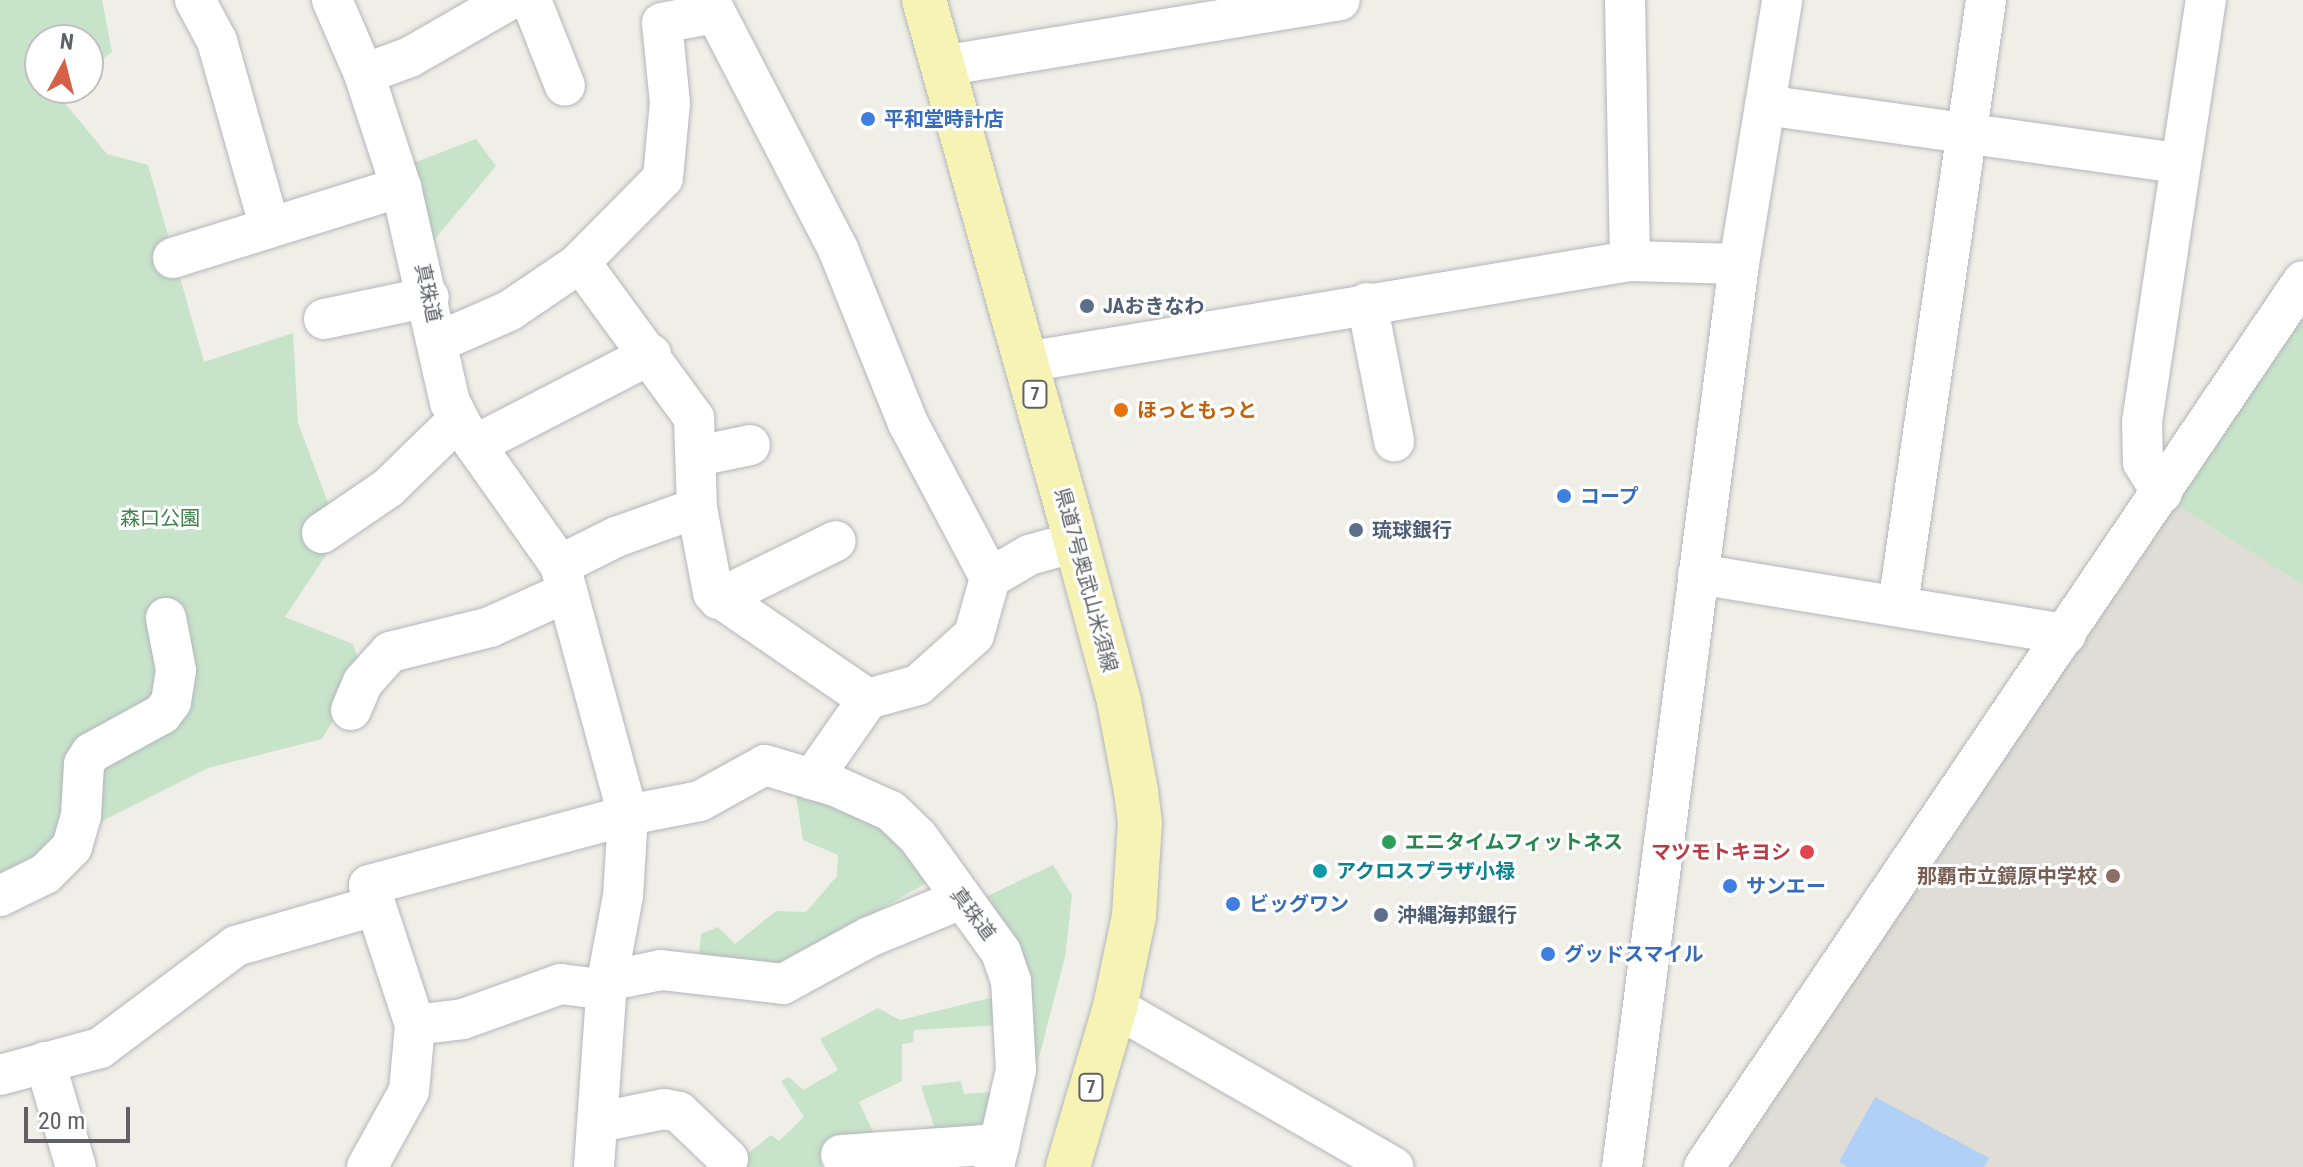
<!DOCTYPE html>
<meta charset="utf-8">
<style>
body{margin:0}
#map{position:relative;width:2303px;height:1167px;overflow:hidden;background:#efeee7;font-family:"Roboto Condensed","Noto Sans JP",sans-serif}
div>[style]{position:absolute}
.education>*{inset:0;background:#dfddd6}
.green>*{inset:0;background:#c7e3ca}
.water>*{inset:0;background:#b0d0f6}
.roads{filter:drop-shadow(0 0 2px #b4b6ba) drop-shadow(0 0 2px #b4b6ba)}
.minor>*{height:40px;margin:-20px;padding:0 20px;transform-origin:20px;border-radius:20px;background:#fff}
.major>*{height:44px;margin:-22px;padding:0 22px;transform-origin:22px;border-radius:22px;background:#f6f3b5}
.dots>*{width:22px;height:22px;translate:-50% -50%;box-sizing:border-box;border:4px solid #fff;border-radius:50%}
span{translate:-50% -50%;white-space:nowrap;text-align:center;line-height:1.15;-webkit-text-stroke:6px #fff;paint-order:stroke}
.shield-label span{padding:2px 6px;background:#fff;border:2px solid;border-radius:6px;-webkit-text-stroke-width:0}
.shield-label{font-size:18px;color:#5f6166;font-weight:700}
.shop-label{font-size:20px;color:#366cbe;font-weight:700}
.left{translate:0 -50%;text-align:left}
.street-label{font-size:20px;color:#5f6166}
.service-label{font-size:20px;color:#4e5e75;font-weight:700}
.food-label{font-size:20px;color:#c56008;font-weight:700}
.park-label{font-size:20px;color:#40834b}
.leisure-label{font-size:20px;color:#27864d;font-weight:700}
.health-label{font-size:20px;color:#be3a42;font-weight:700}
.right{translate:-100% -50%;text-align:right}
.culture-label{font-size:20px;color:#0d838f;font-weight:700}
.education-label{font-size:20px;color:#785e54;font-weight:700}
.north{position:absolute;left:24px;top:24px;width:80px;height:80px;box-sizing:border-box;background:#fff;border:2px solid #bfc0c2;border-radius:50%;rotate:7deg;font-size:22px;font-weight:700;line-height:32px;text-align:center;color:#5f6166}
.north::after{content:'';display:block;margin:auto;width:28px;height:36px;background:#d66146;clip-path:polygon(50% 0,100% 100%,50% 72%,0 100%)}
.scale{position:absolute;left:24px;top:1107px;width:106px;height:36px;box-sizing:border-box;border:4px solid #5f6166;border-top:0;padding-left:10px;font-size:24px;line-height:28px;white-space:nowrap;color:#5f6166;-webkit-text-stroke:6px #fff;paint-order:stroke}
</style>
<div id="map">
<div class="education">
<div style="clip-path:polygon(2176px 505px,2303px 585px,2303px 1167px,1726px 1167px)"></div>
</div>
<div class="green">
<div style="clip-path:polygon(0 0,102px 0,112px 52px,88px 70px,88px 40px,40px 40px,40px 88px,66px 88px,58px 95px,107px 154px,148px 165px,204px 362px,293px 333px,298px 423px,331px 511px,332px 546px,285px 617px,353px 644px,362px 672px,322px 739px,208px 768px,94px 825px,0 884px)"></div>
<div style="clip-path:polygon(476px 139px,496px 166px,433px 241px,411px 164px)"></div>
<div style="clip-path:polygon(2303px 314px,2303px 585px,2176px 505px)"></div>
<div style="clip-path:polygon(796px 795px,878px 820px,928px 882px,774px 970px,698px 965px,701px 934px,718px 927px,735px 944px,776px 911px,806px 912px,837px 876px,838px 855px,803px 840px)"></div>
<div style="clip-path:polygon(1053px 865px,1072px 895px,1065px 957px,1030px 1092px,975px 902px)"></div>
<div style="clip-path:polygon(1002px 995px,1004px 1025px,914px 1030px,913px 1042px,902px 1044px,902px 1081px,859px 1102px,877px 1140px,934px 1126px,921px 1086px,961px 1081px,964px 1094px,1008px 1091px,994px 1133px,839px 1151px,821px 1167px,742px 1167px,737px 1162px,771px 1135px,779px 1141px,804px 1117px,781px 1081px,789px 1077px,803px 1090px,838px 1070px,820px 1039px,878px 1008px,900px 1020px)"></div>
</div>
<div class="water">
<div style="clip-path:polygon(1875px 1097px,1989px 1158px,1984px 1167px,1848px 1167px,1839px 1162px)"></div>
</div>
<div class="roads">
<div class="minor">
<div style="left:195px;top:0;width:47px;rotate:61.8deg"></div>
<div style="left:217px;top:41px;width:194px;rotate:74.2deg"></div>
<div style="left:332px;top:0;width:81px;rotate:66.6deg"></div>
<div style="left:364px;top:74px;width:119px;rotate:71.9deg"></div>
<div style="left:401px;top:187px;width:221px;rotate:77.2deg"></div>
<div style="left:450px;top:402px;width:29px;rotate:63deg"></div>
<div style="left:463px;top:428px;width:168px;rotate:54.7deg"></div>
<div style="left:560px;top:565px;width:259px;rotate:74.8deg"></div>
<div style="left:628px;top:815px;width:81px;rotate:93.5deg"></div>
<div style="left:623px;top:896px;width:86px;rotate:100.7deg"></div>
<div style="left:607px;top:981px;width:186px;rotate:94deg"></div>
<div style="left:531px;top:0;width:92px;rotate:68.4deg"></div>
<div style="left:709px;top:0;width:280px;rotate:62.6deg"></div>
<div style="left:838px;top:249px;width:188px;rotate:68.1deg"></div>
<div style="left:908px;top:423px;width:175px;rotate:62.1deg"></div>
<div style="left:990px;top:578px;width:59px;rotate:105.7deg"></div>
<div style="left:974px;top:635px;width:75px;rotate:138.2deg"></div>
<div style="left:918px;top:685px;width:52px;rotate:164.4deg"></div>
<div style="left:868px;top:699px;width:98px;rotate:125deg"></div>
<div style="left:1625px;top:0;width:261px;rotate:88.9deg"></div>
<div style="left:942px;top:66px;width:403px;rotate:-9.4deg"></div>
<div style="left:364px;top:74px;width:49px;rotate:-20.3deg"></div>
<div style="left:410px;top:57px;width:114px;rotate:-29.9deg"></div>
<div style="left:1765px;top:105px;width:418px;rotate:8deg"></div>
<div style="left:173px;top:258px;width:239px;rotate:-17.3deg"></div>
<div style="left:577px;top:265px;width:122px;rotate:-45.3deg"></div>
<div style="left:663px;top:178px;width:75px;rotate:-84.7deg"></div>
<div style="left:670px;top:103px;width:80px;rotate:-95.7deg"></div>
<div style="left:662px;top:23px;width:54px;rotate:-10.7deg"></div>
<div style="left:1367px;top:303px;width:141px;rotate:78.9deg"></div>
<div style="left:324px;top:319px;width:107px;rotate:-11.8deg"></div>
<div style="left:438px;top:342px;width:77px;rotate:-23.6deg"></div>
<div style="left:509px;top:311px;width:82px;rotate:-34.1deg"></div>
<div style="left:577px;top:265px;width:14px;rotate:36deg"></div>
<div style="left:588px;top:273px;width:180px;rotate:53.8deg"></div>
<div style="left:694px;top:418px;width:90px;rotate:88.1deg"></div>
<div style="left:697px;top:508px;width:86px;rotate:79.3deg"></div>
<div style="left:713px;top:593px;width:188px;rotate:34.4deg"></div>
<div style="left:1026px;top:362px;width:612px;rotate:-9.49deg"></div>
<div style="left:1630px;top:261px;width:109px;rotate:1.6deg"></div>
<div style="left:475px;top:445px;width:198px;rotate:-27.3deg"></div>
<div style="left:698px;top:456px;width:53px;rotate:-11.9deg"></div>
<div style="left:2162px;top:493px;width:36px;rotate:-122deg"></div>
<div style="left:2143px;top:462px;width:40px;rotate:-91.4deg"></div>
<div style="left:2142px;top:422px;width:427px;rotate:-81.4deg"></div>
<div style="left:322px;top:533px;width:80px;rotate:-34.3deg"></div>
<div style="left:388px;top:488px;width:98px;rotate:-44.2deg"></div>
<div style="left:560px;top:565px;width:63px;rotate:-26.6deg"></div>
<div style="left:616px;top:537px;width:86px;rotate:-19.7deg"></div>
<div style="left:1698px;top:574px;width:373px;rotate:9.3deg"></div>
<div style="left:990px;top:578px;width:45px;rotate:-30.5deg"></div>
<div style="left:1029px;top:555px;width:49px;rotate:-15.5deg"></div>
<div style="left:718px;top:599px;width:131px;rotate:-26.2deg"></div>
<div style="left:1898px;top:605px;width:611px;rotate:-81.72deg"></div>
<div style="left:351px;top:710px;width:30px;rotate:-67deg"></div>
<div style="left:363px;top:682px;width:40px;rotate:-48deg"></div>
<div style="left:390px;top:652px;width:103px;rotate:-14deg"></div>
<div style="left:490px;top:627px;width:85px;rotate:-24.4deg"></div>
<div style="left:0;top:896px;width:50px;rotate:-26.1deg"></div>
<div style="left:45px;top:874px;width:38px;rotate:-45deg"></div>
<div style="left:72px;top:847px;width:33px;rotate:-74deg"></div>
<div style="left:81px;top:815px;width:51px;rotate:-86.6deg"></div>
<div style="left:84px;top:764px;width:13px;rotate:-58deg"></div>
<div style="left:91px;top:753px;width:81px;rotate:-28.8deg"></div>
<div style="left:162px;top:714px;width:15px;rotate:-53deg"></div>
<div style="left:171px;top:702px;width:32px;rotate:-81deg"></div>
<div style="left:176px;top:670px;width:53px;rotate:-100.9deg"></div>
<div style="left:607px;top:981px;width:55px;rotate:-11.5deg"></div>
<div style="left:661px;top:970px;width:123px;rotate:6.5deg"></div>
<div style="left:783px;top:984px;width:98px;rotate:-28.7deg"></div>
<div style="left:869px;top:937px;width:100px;rotate:-22.4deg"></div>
<div style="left:1115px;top:1007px;width:321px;rotate:29.9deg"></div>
<div style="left:415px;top:1025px;width:48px;rotate:-7.1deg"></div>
<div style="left:463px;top:1019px;width:104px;rotate:-19.7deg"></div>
<div style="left:561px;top:984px;width:46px;rotate:7.4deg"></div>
<div style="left:45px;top:1062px;width:109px;rotate:73.6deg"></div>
<div style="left:0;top:1075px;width:104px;rotate:-15.1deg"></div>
<div style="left:100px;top:1048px;width:170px;rotate:-36.9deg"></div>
<div style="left:236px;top:946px;width:144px;rotate:-16.2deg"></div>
<div style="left:600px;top:1122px;width:65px;rotate:-11.5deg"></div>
<div style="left:664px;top:1109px;width:15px;rotate:11deg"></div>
<div style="left:679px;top:1112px;width:68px;rotate:43.8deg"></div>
<div style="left:841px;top:1155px;width:159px;rotate:-4deg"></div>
<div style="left:367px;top:1167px;width:87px;rotate:-61.1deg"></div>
<div style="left:409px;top:1091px;width:66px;rotate:-84.8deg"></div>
<div style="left:415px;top:1025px;width:147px;rotate:-108.2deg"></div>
<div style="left:369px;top:885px;width:268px;rotate:-15.1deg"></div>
<div style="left:628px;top:815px;width:73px;rotate:-11deg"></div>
<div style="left:700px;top:801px;width:74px;rotate:-29deg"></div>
<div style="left:765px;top:765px;width:73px;rotate:16.7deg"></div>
<div style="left:835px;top:786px;width:61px;rotate:24.1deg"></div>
<div style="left:891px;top:811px;width:37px;rotate:44deg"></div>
<div style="left:918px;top:837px;width:142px;rotate:54.2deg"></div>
<div style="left:1001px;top:952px;width:31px;rotate:71deg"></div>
<div style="left:1011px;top:981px;width:89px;rotate:86.8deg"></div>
<div style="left:1016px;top:1070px;width:99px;rotate:102.8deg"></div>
<div style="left:1622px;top:1167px;width:911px;rotate:-82.62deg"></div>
<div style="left:1739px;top:264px;width:267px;rotate:-80.7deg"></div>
<div style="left:1704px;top:1167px;width:1069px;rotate:-55.94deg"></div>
</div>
<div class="major">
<div style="left:924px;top:0;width:543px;rotate:74.3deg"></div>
<div style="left:1071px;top:523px;width:184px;rotate:74.9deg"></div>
<div style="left:1119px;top:701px;width:92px;rotate:79.3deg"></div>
<div style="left:1136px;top:791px;width:31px;rotate:83deg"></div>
<div style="left:1140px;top:822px;width:94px;rotate:93.7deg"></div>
<div style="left:1134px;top:916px;width:93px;rotate:101.8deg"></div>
<div style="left:1115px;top:1007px;width:167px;rotate:106.4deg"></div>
</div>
</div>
<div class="dots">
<div style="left:868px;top:119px;background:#3f7fe0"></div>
<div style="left:1087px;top:306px;background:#5c6f8a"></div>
<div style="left:1121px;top:410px;background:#e8710a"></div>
<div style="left:1564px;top:496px;background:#3f7fe0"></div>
<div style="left:1356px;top:530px;background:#5c6f8a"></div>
<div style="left:1389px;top:842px;background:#2e9e5b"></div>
<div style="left:1807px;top:852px;background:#e0444e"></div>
<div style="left:1320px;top:871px;background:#0f9aa8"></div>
<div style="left:2113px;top:876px;background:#8d6e63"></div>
<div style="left:1730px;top:886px;background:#3f7fe0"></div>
<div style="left:1233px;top:904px;background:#3f7fe0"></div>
<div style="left:1381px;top:915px;background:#5c6f8a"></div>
<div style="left:1548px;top:954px;background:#3f7fe0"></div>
</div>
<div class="shield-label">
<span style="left:1035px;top:394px">7</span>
<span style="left:1091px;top:1087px">7</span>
</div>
<div class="shop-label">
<span class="left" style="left:884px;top:119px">平和堂時計店</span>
<span class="left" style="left:1580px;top:496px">コープ</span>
<span class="left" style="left:1746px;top:886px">サンエー</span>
<span class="left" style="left:1249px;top:904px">ビッグワン</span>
<span class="left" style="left:1564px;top:954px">グッドスマイル</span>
</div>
<div class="street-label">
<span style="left:428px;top:293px;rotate:78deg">真珠道</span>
<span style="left:1086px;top:580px;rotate:75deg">県道7号奥武山米須線</span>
<span style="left:973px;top:914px;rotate:53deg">真珠道</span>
</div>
<div class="service-label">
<span class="left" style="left:1103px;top:306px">JAおきなわ</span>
<span class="left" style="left:1372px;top:530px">琉球銀行</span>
<span class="left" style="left:1397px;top:915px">沖縄海邦銀行</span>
</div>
<div class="food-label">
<span class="left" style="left:1137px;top:410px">ほっともっと</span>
</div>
<div class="park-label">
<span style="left:160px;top:518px">森口公園</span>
</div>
<div class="leisure-label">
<span class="left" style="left:1405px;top:842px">エニタイムフィットネス</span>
</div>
<div class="health-label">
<span class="right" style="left:1791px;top:852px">マツモトキヨシ</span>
</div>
<div class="culture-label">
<span class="left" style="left:1336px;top:871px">アクロスプラザ小禄</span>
</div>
<div class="education-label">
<span class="right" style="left:2097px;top:876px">那覇市立鏡原中学校</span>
</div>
<div class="north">N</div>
<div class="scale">20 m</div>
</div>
